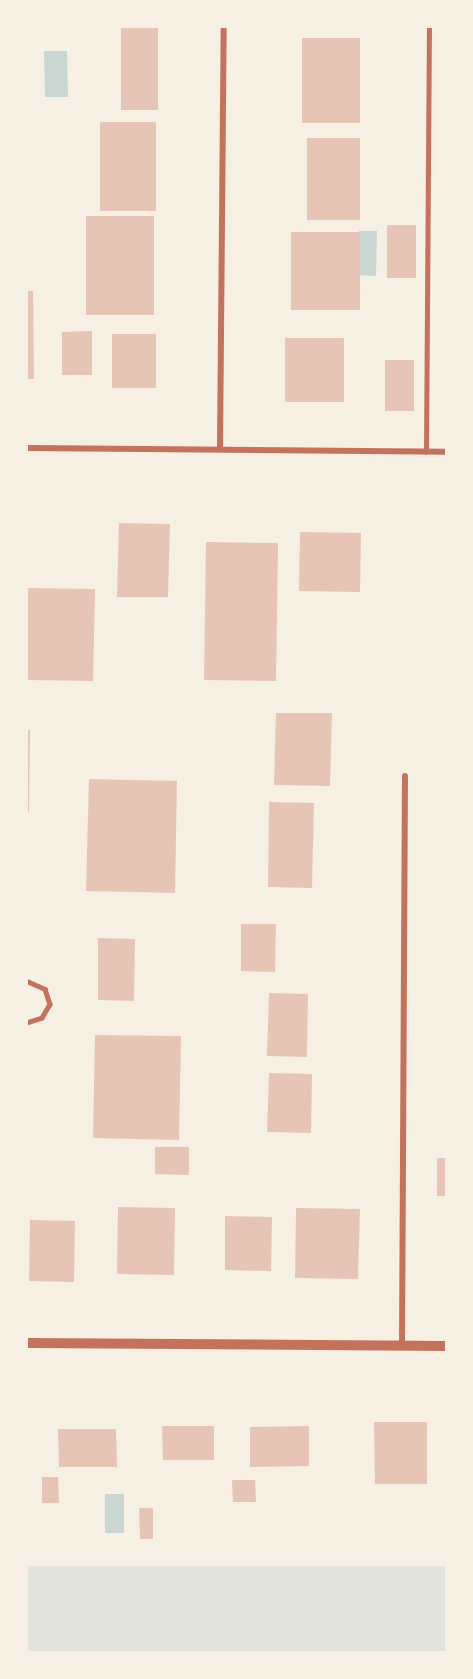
<!DOCTYPE html>
<style>
body{margin:0}
#map{position:relative;width:473px;height:1679px;overflow:hidden;background:#f6efe4;font-family:Ubuntu,sans-serif}
div>[style]{position:absolute}
.green>*{inset:0;background:#e2e4dc}
.water>*{inset:0;background:#c9d6d2}
.building>*{inset:0;background:#e6c5b7}
.service>*{height:4.5px;margin:-2.25px;padding:0 2.25px;transform-origin:2.25px;border-radius:2.25px;background:#c5725c}
.minor>*{height:6px;margin:-3px;padding:0 3px;transform-origin:3px;border-radius:3px;background:#c5725c}
.tertiary>*{height:10px;margin:-5px;padding:0 5px;transform-origin:5px;border-radius:5px;background:#c5725c}
span{translate:-50% -50%;white-space:nowrap;text-align:center;line-height:1.15;-webkit-text-stroke:4.5px #f6efe4;paint-order:stroke}
.frame{position:absolute;inset:0;border:28px solid #f6efe4;pointer-events:none}
</style>
<div id="map">
<div class="green">
<div style="clip-path:polygon(27px 1566px,446px 1566px,446px 1652px,27px 1652px)"></div>
</div>
<div class="water">
<div style="clip-path:polygon(44px 51px,67px 51px,68px 97px,45px 97px)"></div>
<div style="clip-path:polygon(359px 231px,377px 231px,376px 276px,358px 275px)"></div>
<div style="clip-path:polygon(105px 1494px,124px 1494px,124px 1533px,105px 1533px)"></div>
</div>
<div class="building">
<div style="clip-path:polygon(121px 27px,158px 27px,158px 110px,121px 110px)"></div>
<div style="clip-path:polygon(302px 38px,360px 38px,360px 123px,302px 123px)"></div>
<div style="clip-path:polygon(100px 122px,156px 122px,156px 211px,100px 211px)"></div>
<div style="clip-path:polygon(307px 138px,360px 138px,360px 220px,307px 220px)"></div>
<div style="clip-path:polygon(86px 216px,154px 216px,154px 315px,86px 315px)"></div>
<div style="clip-path:polygon(387px 225px,416px 225px,416px 278px,387px 278px)"></div>
<div style="clip-path:polygon(291px 232px,360px 232px,360px 310px,291px 310px)"></div>
<div style="clip-path:polygon(27px 291px,33px 291px,34px 379px,27px 379px)"></div>
<div style="clip-path:polygon(92px 331px,92px 375px,62px 375px,62px 332px)"></div>
<div style="clip-path:polygon(112px 334px,156px 334px,156px 388px,112px 388px)"></div>
<div style="clip-path:polygon(285px 338px,344px 338px,344px 402px,285px 402px)"></div>
<div style="clip-path:polygon(385px 360px,414px 360px,414px 411px,385px 411px)"></div>
<div style="clip-path:polygon(119px 523px,170px 524px,168px 597px,117px 597px)"></div>
<div style="clip-path:polygon(300px 532px,361px 533px,360px 592px,299px 591px)"></div>
<div style="clip-path:polygon(206px 542px,278px 543px,276px 681px,204px 680px)"></div>
<div style="clip-path:polygon(27px 588px,95px 589px,93px 681px,27px 680px)"></div>
<div style="clip-path:polygon(276px 713px,332px 713px,330px 786px,274px 785px)"></div>
<div style="clip-path:polygon(27px 730px,30px 730px,29px 812px,27px 812px)"></div>
<div style="clip-path:polygon(89px 779px,177px 781px,175px 893px,86px 891px)"></div>
<div style="clip-path:polygon(269px 802px,314px 803px,312px 888px,268px 887px)"></div>
<div style="clip-path:polygon(241px 924px,276px 924px,275px 972px,241px 971px)"></div>
<div style="clip-path:polygon(98px 938px,135px 939px,134px 1001px,98px 1000px)"></div>
<div style="clip-path:polygon(269px 993px,308px 994px,307px 1057px,267px 1056px)"></div>
<div style="clip-path:polygon(95px 1035px,181px 1036px,179px 1140px,93px 1138px)"></div>
<div style="clip-path:polygon(269px 1073px,312px 1074px,311px 1133px,267px 1132px)"></div>
<div style="clip-path:polygon(155px 1147px,189px 1147px,189px 1175px,155px 1174px)"></div>
<div style="clip-path:polygon(437px 1158px,446px 1158px,446px 1196px,437px 1196px)"></div>
<div style="clip-path:polygon(118px 1207px,175px 1208px,174px 1275px,117px 1274px)"></div>
<div style="clip-path:polygon(296px 1208px,360px 1209px,358px 1279px,295px 1278px)"></div>
<div style="clip-path:polygon(225px 1216px,272px 1217px,271px 1271px,225px 1270px)"></div>
<div style="clip-path:polygon(30px 1220px,75px 1221px,74px 1282px,29px 1281px)"></div>
<div style="clip-path:polygon(374px 1422px,427px 1422px,427px 1484px,375px 1484px)"></div>
<div style="clip-path:polygon(162px 1426px,214px 1426px,214px 1460px,163px 1460px)"></div>
<div style="clip-path:polygon(309px 1426px,309px 1466px,250px 1467px,250px 1427px)"></div>
<div style="clip-path:polygon(58px 1429px,116px 1429px,117px 1467px,59px 1467px)"></div>
<div style="clip-path:polygon(42px 1477px,58px 1477px,59px 1503px,42px 1503px)"></div>
<div style="clip-path:polygon(232px 1480px,255px 1480px,256px 1502px,233px 1502px)"></div>
<div style="clip-path:polygon(139px 1508px,153px 1508px,153px 1539px,140px 1539px)"></div>
</div>
<div class="service">
<div style="left:426px;top:452px;width:425px;rotate:-89.6deg"></div>
<div style="left:27px;top:981px;width:20px;rotate:24deg"></div>
<div style="left:45px;top:989px;width:16px;rotate:72deg"></div>
<div style="left:50px;top:1004px;width:16px;rotate:120deg"></div>
<div style="left:42px;top:1018px;width:16px;rotate:162deg"></div>
</div>
<div class="minor">
<div style="left:27px;top:448px;width:419px;rotate:0.5deg"></div>
<div style="left:220px;top:449px;width:422px;rotate:-89.5deg"></div>
<div style="left:402px;top:1346px;width:570px;rotate:-89.7deg"></div>
</div>
<div class="tertiary">
<div style="left:27px;top:1343px;width:419px;rotate:0.4deg"></div>
</div>
<div class="frame"></div>
</div>
